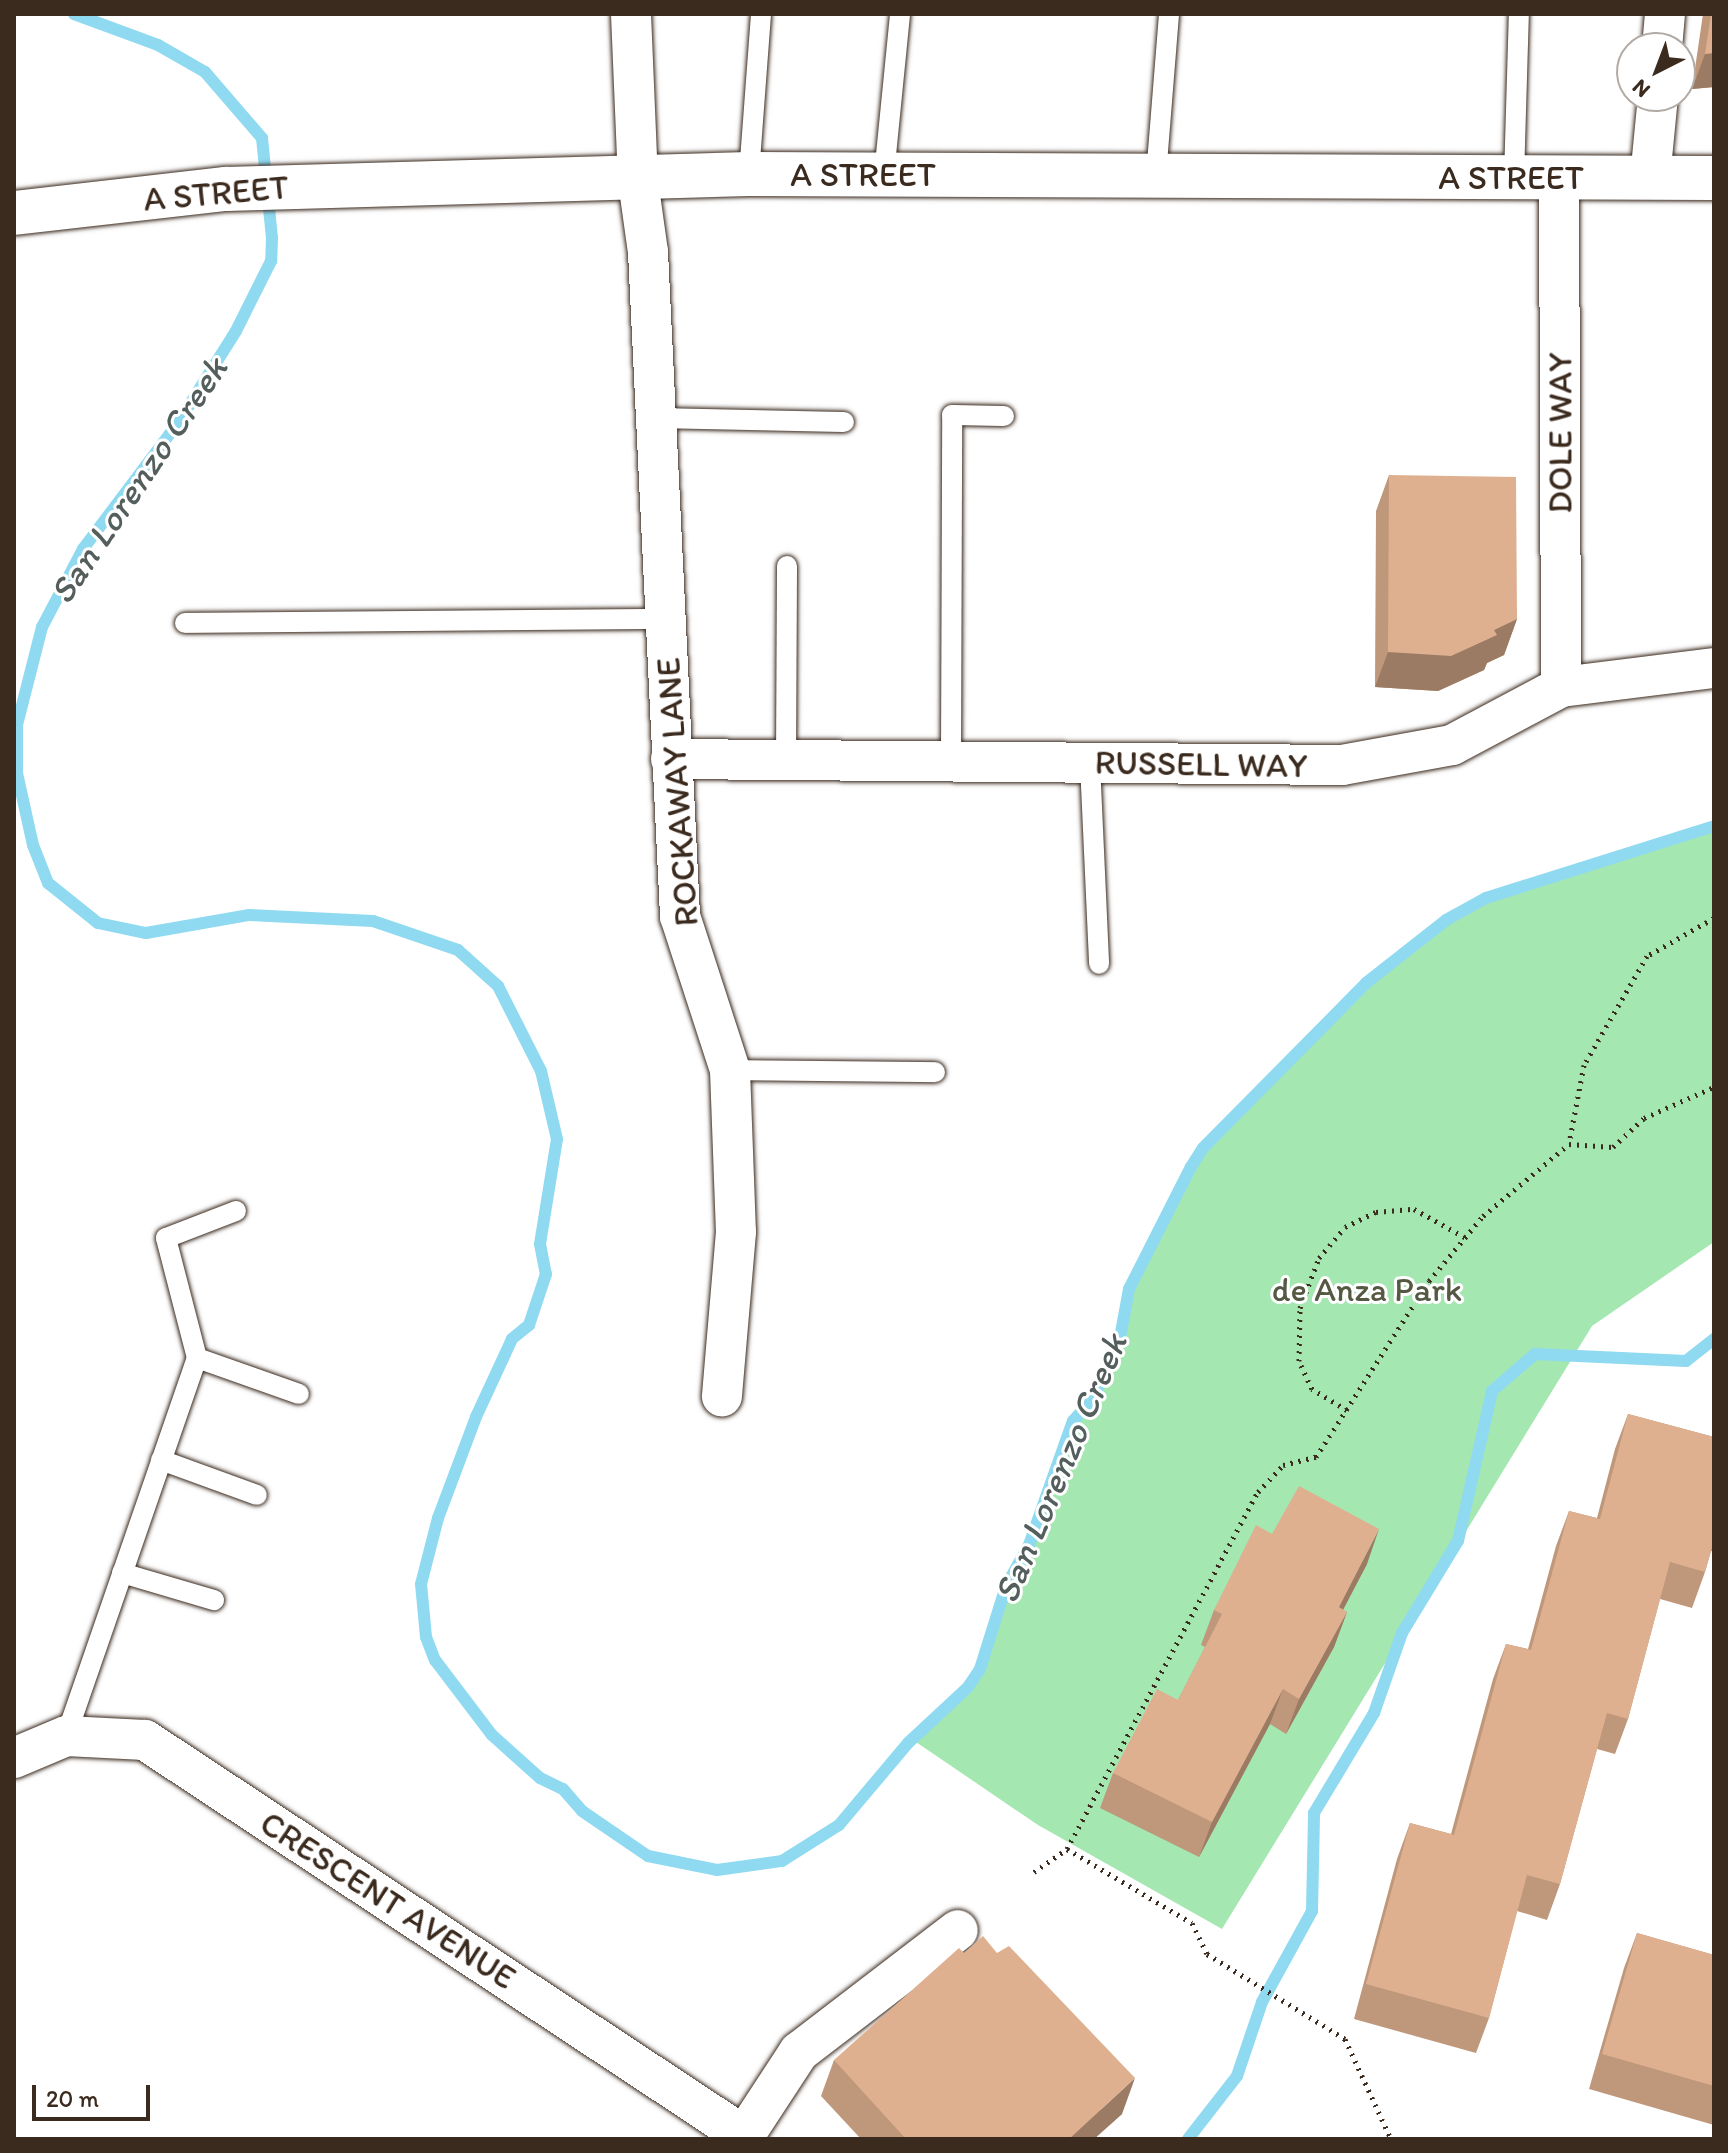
<!DOCTYPE html>
<style>
body{margin:0}
#map{position:relative;width:1728px;height:2153px;overflow:hidden;background:#fff;font-family:Itim,sans-serif}
div>[style]{position:absolute}
.green>*{inset:0;background:#a4e7b1}
.stream>*{height:12px;margin:-6px;padding:0 6px;transform-origin:6px;border-radius:6px;background:#8fdaf0}
.path>*{height:5px;margin-top:-2.5px;transform-origin:0;background:repeating-linear-gradient(90deg,#3b2a1e 0 2px,transparent 0 8px)}
.roads{filter:drop-shadow(0 0 2px #3b2a1e) drop-shadow(0 0 2px #3b2a1e)}
.service>*{height:20px;margin:-10px;padding:0 10px;transform-origin:10px;border-radius:10px;background:#fff}
.minor>*{height:40px;margin:-20px;padding:0 20px;transform-origin:20px;border-radius:20px;background:#fff}
.secondary>*{height:44px;margin:-22px;padding:0 22px;transform-origin:22px;border-radius:22px;background:#fff}
.wall>*{inset:0;background:#bf977b}
.shaded-wall>*{inset:0;background:#9b7b64}
.building>*{inset:0;background:#deb08f}
span{translate:-50% -50%;white-space:nowrap;text-align:center;line-height:1.15;-webkit-text-stroke:6px #fff;paint-order:stroke}
.street-label{font-size:34px;color:#3b2a1e}
.park-label{font-size:34px;color:#555943}
.water-label{font-size:36px;color:#545f5d;font-style:italic}
.frame{position:absolute;inset:0;border:16px solid #3b2a1e;pointer-events:none}
.north{position:absolute;left:1616px;top:32px;width:80px;height:80px;box-sizing:border-box;background:#fff;border:2px solid #b1aaa5;border-radius:50%;rotate:222deg;font-size:22px;font-weight:700;line-height:32px;text-align:center;color:#3b2a1e}
.north::after{content:'';display:block;margin:auto;width:28px;height:36px;background:#3b2a1e;clip-path:polygon(50% 0,100% 100%,50% 72%,0 100%)}
.scale{position:absolute;left:32px;top:2085px;width:118px;height:36px;box-sizing:border-box;border:4px solid #3b2a1e;border-top:0;padding-left:10px;font-size:24px;line-height:28px;white-space:nowrap;color:#3b2a1e;-webkit-text-stroke:6px #fff;paint-order:stroke}
</style>
<div id="map">
<div class="green">
<div style="clip-path:polygon(1714px 825px,1714px 1242px,1592px 1326px,1222px 1929px,1038px 1825px,913px 1740px,949px 1708px,980px 1669px,1006px 1586px,1029px 1545px,1073px 1421px,1092px 1400px,1119px 1343px,1129px 1289px,1203px 1148px,1366px 983px,1446px 920px,1486px 898px,1665px 843px,1690px 829px)"></div>
</div>
<div class="stream">
<div style="left:74px;top:14px;width:90px;rotate:20.3deg"></div>
<div style="left:158px;top:45px;width:54px;rotate:29.9deg"></div>
<div style="left:205px;top:72px;width:87px;rotate:49.2deg"></div>
<div style="left:262px;top:138px;width:100px;rotate:84.3deg"></div>
<div style="left:272px;top:238px;width:23px;rotate:92deg"></div>
<div style="left:271px;top:261px;width:78px;rotate:116.6deg"></div>
<div style="left:236px;top:331px;width:109px;rotate:122.2deg"></div>
<div style="left:178px;top:423px;width:158px;rotate:127deg"></div>
<div style="left:83px;top:549px;width:88px;rotate:117.7deg"></div>
<div style="left:42px;top:627px;width:101px;rotate:104.3deg"></div>
<div style="left:17px;top:725px;width:48px;rotate:90deg"></div>
<div style="left:17px;top:773px;width:74px;rotate:77.5deg"></div>
<div style="left:33px;top:845px;width:41px;rotate:68.5deg"></div>
<div style="left:48px;top:883px;width:64px;rotate:38.7deg"></div>
<div style="left:98px;top:923px;width:49px;rotate:11.8deg"></div>
<div style="left:146px;top:933px;width:105px;rotate:-9.9deg"></div>
<div style="left:249px;top:915px;width:124px;rotate:2.8deg"></div>
<div style="left:373px;top:921px;width:90px;rotate:18.8deg"></div>
<div style="left:458px;top:950px;width:54px;rotate:42deg"></div>
<div style="left:498px;top:986px;width:95px;rotate:63.2deg"></div>
<div style="left:541px;top:1071px;width:70px;rotate:76.8deg"></div>
<div style="left:557px;top:1139px;width:106px;rotate:99.2deg"></div>
<div style="left:540px;top:1244px;width:31px;rotate:79deg"></div>
<div style="left:546px;top:1274px;width:54px;rotate:108.4deg"></div>
<div style="left:529px;top:1325px;width:22px;rotate:141deg"></div>
<div style="left:512px;top:1339px;width:86px;rotate:114.8deg"></div>
<div style="left:476px;top:1417px;width:108px;rotate:110.6deg"></div>
<div style="left:438px;top:1518px;width:68px;rotate:104.4deg"></div>
<div style="left:421px;top:1584px;width:53px;rotate:84.6deg"></div>
<div style="left:426px;top:1637px;width:25px;rotate:69deg"></div>
<div style="left:435px;top:1660px;width:94px;rotate:52.8deg"></div>
<div style="left:492px;top:1735px;width:64px;rotate:41.9deg"></div>
<div style="left:540px;top:1778px;width:25px;rotate:26deg"></div>
<div style="left:563px;top:1789px;width:29px;rotate:49deg"></div>
<div style="left:582px;top:1811px;width:80px;rotate:34.3deg"></div>
<div style="left:648px;top:1856px;width:70px;rotate:11.5deg"></div>
<div style="left:717px;top:1870px;width:66px;rotate:-7.9deg"></div>
<div style="left:782px;top:1861px;width:67px;rotate:-32.3deg"></div>
<div style="left:839px;top:1825px;width:107px;rotate:-49.9deg"></div>
<div style="left:908px;top:1743px;width:82px;rotate:-43deg"></div>
<div style="left:968px;top:1687px;width:22px;rotate:-56deg"></div>
<div style="left:980px;top:1669px;width:87px;rotate:-72.6deg"></div>
<div style="left:1006px;top:1586px;width:47px;rotate:-60.7deg"></div>
<div style="left:1029px;top:1545px;width:132px;rotate:-70.5deg"></div>
<div style="left:1073px;top:1421px;width:28px;rotate:-48deg"></div>
<div style="left:1092px;top:1400px;width:63px;rotate:-64.7deg"></div>
<div style="left:1119px;top:1343px;width:55px;rotate:-79.5deg"></div>
<div style="left:1129px;top:1289px;width:137px;rotate:-63.1deg"></div>
<div style="left:1191px;top:1167px;width:22px;rotate:-58deg"></div>
<div style="left:1203px;top:1148px;width:232px;rotate:-45.3deg"></div>
<div style="left:1366px;top:983px;width:102px;rotate:-38.2deg"></div>
<div style="left:1446px;top:920px;width:46px;rotate:-28.8deg"></div>
<div style="left:1486px;top:898px;width:239px;rotate:-17.5deg"></div>
<div style="left:1188px;top:2139px;width:80px;rotate:-52.1deg"></div>
<div style="left:1237px;top:2076px;width:78px;rotate:-71.3deg"></div>
<div style="left:1262px;top:2002px;width:104px;rotate:-61.2deg"></div>
<div style="left:1312px;top:1911px;width:98px;rotate:-88.8deg"></div>
<div style="left:1314px;top:1813px;width:117px;rotate:-59deg"></div>
<div style="left:1374px;top:1713px;width:85px;rotate:-70.7deg"></div>
<div style="left:1402px;top:1633px;width:108px;rotate:-58.7deg"></div>
<div style="left:1458px;top:1541px;width:154px;rotate:-77.2deg"></div>
<div style="left:1492px;top:1391px;width:57px;rotate:-40.7deg"></div>
<div style="left:1535px;top:1354px;width:151px;rotate:2.7deg"></div>
<div style="left:1686px;top:1361px;width:36px;rotate:-38deg"></div>
</div>
<div class="path">
<div style="left:1714px;top:918px;width:77px;rotate:150.4deg"></div>
<div style="left:1647px;top:956px;width:126px;rotate:120deg"></div>
<div style="left:1584px;top:1065px;width:80px;rotate:100.8deg"></div>
<div style="left:1569px;top:1144px;width:44px;rotate:3.9deg"></div>
<div style="left:1613px;top:1147px;width:42px;rotate:-43.1deg"></div>
<div style="left:1644px;top:1118px;width:77px;rotate:-23.9deg"></div>
<div style="left:1347px;top:1410px;width:41px;rotate:-149deg"></div>
<div style="left:1312px;top:1389px;width:31px;rotate:-115deg"></div>
<div style="left:1299px;top:1361px;width:53px;rotate:-88.9deg"></div>
<div style="left:1300px;top:1308px;width:53px;rotate:-69.2deg"></div>
<div style="left:1319px;top:1258px;width:40px;rotate:-50deg"></div>
<div style="left:1345px;top:1227px;width:34px;rotate:-26deg"></div>
<div style="left:1376px;top:1212px;width:38px;rotate:-5deg"></div>
<div style="left:1414px;top:1209px;width:60px;rotate:29.1deg"></div>
<div style="left:1067px;top:1849px;width:145px;rotate:30.6deg"></div>
<div style="left:1192px;top:1923px;width:34px;rotate:64deg"></div>
<div style="left:1207px;top:1954px;width:162px;rotate:31.6deg"></div>
<div style="left:1345px;top:2039px;width:110px;rotate:65.3deg"></div>
<div style="left:1034px;top:1872px;width:40px;rotate:-34.9deg"></div>
<div style="left:1067px;top:1849px;width:405px;rotate:-61.9deg"></div>
<div style="left:1258px;top:1492px;width:37px;rotate:-47deg"></div>
<div style="left:1283px;top:1465px;width:34px;rotate:-14deg"></div>
<div style="left:1316px;top:1457px;width:209px;rotate:-57.3deg"></div>
<div style="left:1429px;top:1281px;width:85px;rotate:-50.3deg"></div>
<div style="left:1483px;top:1216px;width:112px;rotate:-39.9deg"></div>
</div>
<div class="roads">
<div class="service">
<div style="left:749px;top:174px;width:160px;rotate:-85.7deg"></div>
<div style="left:884px;top:175px;width:162px;rotate:-84.3deg"></div>
<div style="left:1156px;top:176px;width:163px;rotate:-85.4deg"></div>
<div style="left:1514px;top:178px;width:164px;rotate:-88.3deg"></div>
<div style="left:655px;top:418px;width:189px;rotate:1.2deg"></div>
<div style="left:185px;top:623px;width:480px;rotate:-0.5deg"></div>
<div style="left:786px;top:760px;width:194px;rotate:-89.7deg"></div>
<div style="left:951px;top:761px;width:346px;rotate:-89.8deg"></div>
<div style="left:952px;top:415px;width:52px;rotate:1.1deg"></div>
<div style="left:1090px;top:763px;width:201px;rotate:87.4deg"></div>
<div style="left:730px;top:1070px;width:205px;rotate:0.6deg"></div>
<div style="left:197px;top:1358px;width:108px;rotate:19.4deg"></div>
<div style="left:161px;top:1460px;width:102px;rotate:20deg"></div>
<div style="left:122px;top:1573px;width:96px;rotate:16.4deg"></div>
<div style="left:66px;top:1736px;width:400px;rotate:-70.9deg"></div>
<div style="left:197px;top:1358px;width:124px;rotate:-104.5deg"></div>
<div style="left:166px;top:1238px;width:75px;rotate:-21.1deg"></div>
</div>
<div class="minor">
<div style="left:631px;top:14px;width:167px;rotate:87.6deg"></div>
<div style="left:638px;top:181px;width:72px;rotate:82deg"></div>
<div style="left:648px;top:252px;width:665px;rotate:87.24deg"></div>
<div style="left:680px;top:916px;width:162px;rotate:72deg"></div>
<div style="left:730px;top:1070px;width:162px;rotate:87.9deg"></div>
<div style="left:736px;top:1232px;width:165px;rotate:94.9deg"></div>
<div style="left:1662px;top:48px;width:34px;rotate:-85deg"></div>
<div style="left:1650px;top:178px;width:82px;rotate:-84.4deg"></div>
<div style="left:1559px;top:179px;width:508px;rotate:89.77deg"></div>
<div style="left:671px;top:759px;width:671px;rotate:0.51deg"></div>
<div style="left:1342px;top:765px;width:112px;rotate:-10.3deg"></div>
<div style="left:1452px;top:745px;width:123px;rotate:-28deg"></div>
<div style="left:1561px;top:687px;width:154px;rotate:-7.1deg"></div>
<div style="left:14px;top:1758px;width:56px;rotate:-22.9deg"></div>
<div style="left:66px;top:1736px;width:79px;rotate:2.9deg"></div>
<div style="left:145px;top:1740px;width:718px;rotate:33.47deg"></div>
<div style="left:742px;top:2139px;width:104px;rotate:-56.8deg"></div>
<div style="left:799px;top:2052px;width:200px;rotate:-37.5deg"></div>
</div>
<div class="secondary">
<div style="left:14px;top:213px;width:213px;rotate:-6.5deg"></div>
<div style="left:226px;top:189px;width:523px;rotate:-1.64deg"></div>
<div style="left:749px;top:174px;width:965px;rotate:0.24deg"></div>
</div>
</div>
<div class="wall">
<div style="clip-path:polygon(1703px 14px,1714px 14px,1714px 87px,1692px 89px)"></div>
<div style="clip-path:polygon(1389px 475px,1517px 619px,1504px 655px,1487px 663px,1484px 670px,1438px 691px,1375px 687px,1376px 511px)"></div>
<div style="clip-path:polygon(1628px 1414px,1714px 1437px,1714px 1552px,1711px 1551px,1705px 1572px,1692px 1608px,1660px 1599px,1628px 1719px,1615px 1754px,1597px 1749px,1560px 1884px,1547px 1920px,1517px 1911px,1489px 2018px,1476px 2053px,1354px 2019px,1397px 1859px,1410px 1823px,1451px 1834px,1493px 1679px,1506px 1644px,1528px 1649px,1556px 1546px,1569px 1511px,1597px 1518px,1615px 1449px)"></div>
<div style="clip-path:polygon(1272px 1534px,1367px 1564px,1343px 1610px,1347px 1612px,1334px 1647px,1286px 1734px,1270px 1724px,1199px 1857px,1100px 1808px,1113px 1773px,1178px 1700px,1205px 1647px,1201px 1645px,1214px 1610px)"></div>
<div style="clip-path:polygon(1637px 1933px,1714px 1955px,1714px 2125px,1589px 2089px,1624px 1968px)"></div>
<div style="clip-path:polygon(834px 2060px,1122px 2114px,1094px 2139px,861px 2139px,821px 2096px)"></div>
</div>
<div class="shaded-wall">
<div style="clip-path:polygon(1714px 53px,1714px 87px,1692px 89px,1705px 54px)"></div>
<div style="clip-path:polygon(1517px 619px,1504px 655px,1487px 663px,1484px 670px,1438px 691px,1375px 687px,1388px 652px,1494px 630px)"></div>
<div style="clip-path:polygon(1379px 1529px,1367px 1564px,1326px 1642px,1339px 1607px)"></div>
<div style="clip-path:polygon(1347px 1612px,1334px 1647px,1286px 1734px,1299px 1699px)"></div>
<div style="clip-path:polygon(1283px 1689px,1270px 1724px,1199px 1857px,1212px 1822px)"></div>
<div style="clip-path:polygon(1135px 2078px,1122px 2114px,1094px 2139px,1069px 2139px)"></div>
</div>
<div class="building">
<div style="clip-path:polygon(1711px 14px,1714px 14px,1714px 53px,1705px 54px)"></div>
<div style="clip-path:polygon(1389px 475px,1516px 477px,1517px 619px,1494px 630px,1497px 635px,1451px 656px,1388px 652px)"></div>
<div style="clip-path:polygon(1628px 1414px,1714px 1437px,1714px 1540px,1705px 1572px,1670px 1562px,1628px 1719px,1607px 1713px,1560px 1884px,1527px 1875px,1489px 2018px,1366px 1984px,1410px 1823px,1454px 1835px,1506px 1644px,1531px 1650px,1569px 1511px,1600px 1519px)"></div>
<div style="clip-path:polygon(1299px 1486px,1379px 1529px,1339px 1607px,1347px 1612px,1299px 1699px,1283px 1689px,1212px 1822px,1113px 1773px,1157px 1689px,1178px 1700px,1222px 1614px,1214px 1610px,1256px 1525px,1272px 1534px)"></div>
<div style="clip-path:polygon(1637px 1933px,1714px 1955px,1714px 2086px,1602px 2054px)"></div>
<div style="clip-path:polygon(983px 1936px,997px 1953px,1009px 1946px,1135px 2078px,1069px 2139px,906px 2139px,834px 2060px,959px 1948px,964px 1953px)"></div>
</div>
<div class="street-label">
<span style="left:863px;top:175px">A STREET</span>
<span style="left:1511px;top:178px">A STREET</span>
<span style="left:216px;top:193px;rotate:-5deg">A STREET</span>
<span style="left:1560px;top:433px;rotate:-90deg">DOLE WAY</span>
<span style="left:1201px;top:764px;rotate:1deg">RUSSELL WAY</span>
<span style="left:677px;top:792px;rotate:-94deg">ROCKAWAY LANE</span>
<span style="left:388px;top:1900px;rotate:33deg">CRESCENT AVENUE</span>
</div>
<div class="park-label">
<span style="left:1367px;top:1290px">de Anza Park</span>
</div>
<div class="water-label">
<span style="left:138px;top:480px;rotate:-56deg">San Lorenzo Creek</span>
<span style="left:1060px;top:1468px;rotate:-67deg">San Lorenzo Creek</span>
</div>
<div class="frame"></div>
<div class="north">N</div>
<div class="scale">20 m</div>
</div>
